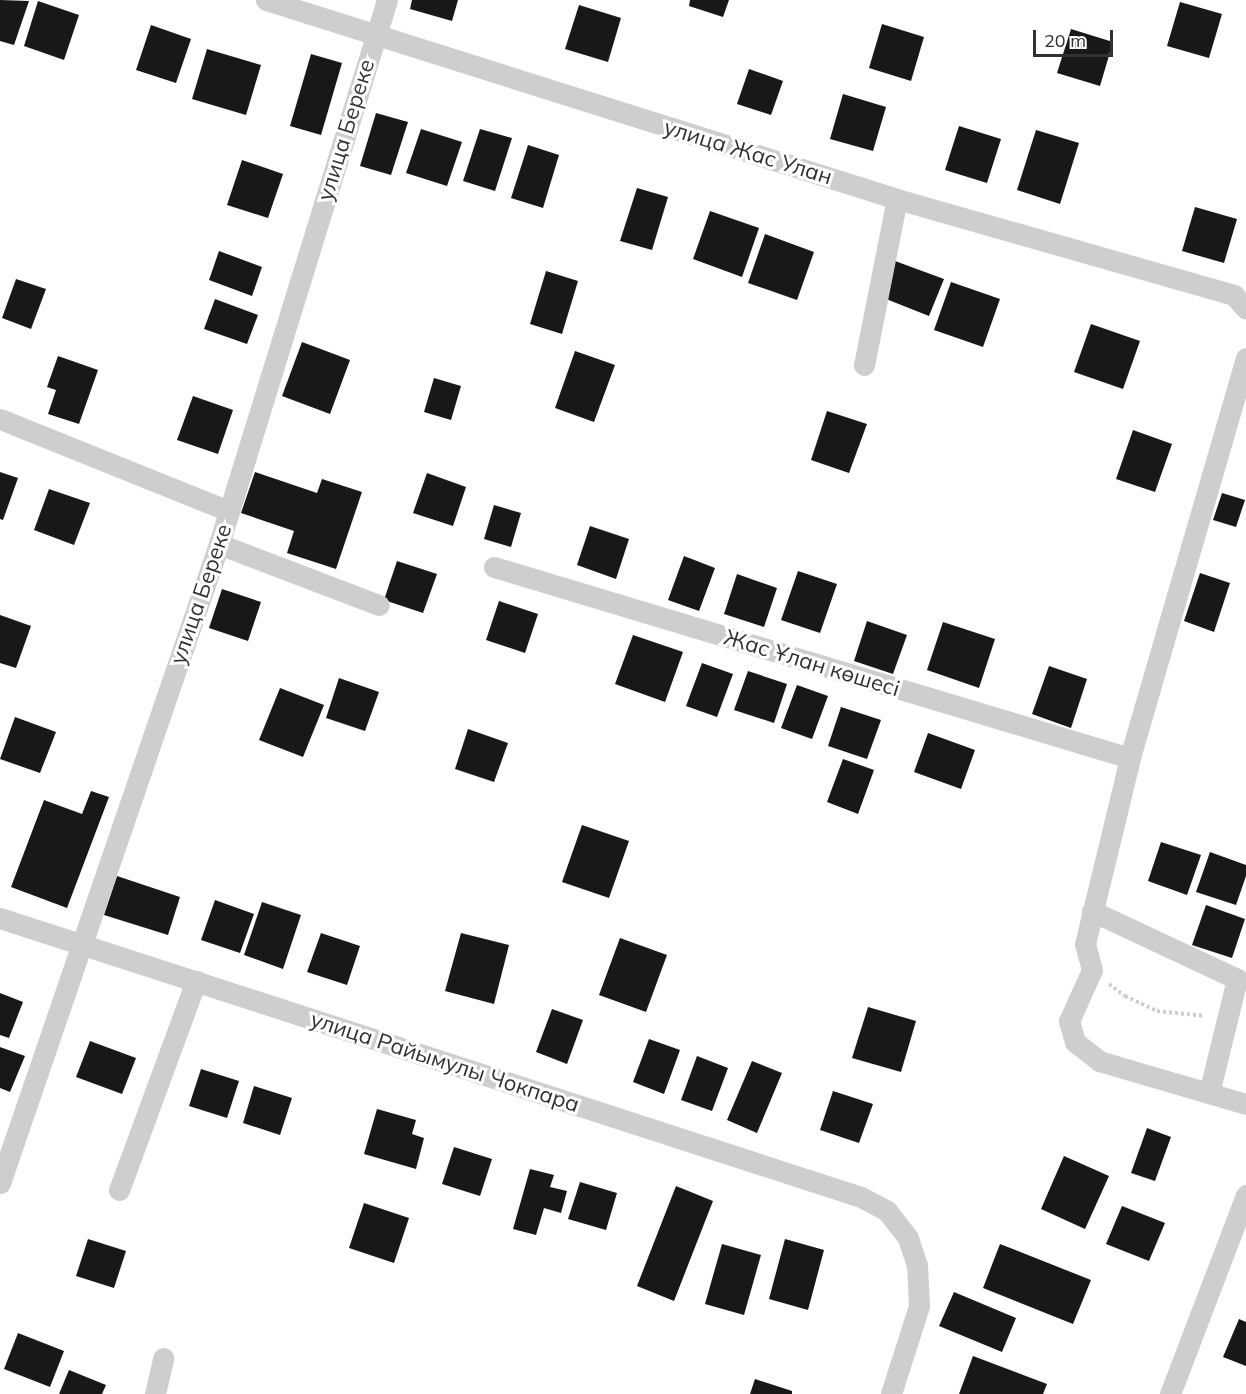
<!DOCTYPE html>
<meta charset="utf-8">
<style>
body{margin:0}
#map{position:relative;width:1246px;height:1394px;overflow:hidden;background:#fff;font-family:Mulish,sans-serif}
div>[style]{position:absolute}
.building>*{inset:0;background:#181818}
.path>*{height:4px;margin-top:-2px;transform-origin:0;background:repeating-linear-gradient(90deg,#cecece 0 3px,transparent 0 6px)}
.minor>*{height:21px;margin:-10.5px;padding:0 10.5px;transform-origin:10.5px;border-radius:10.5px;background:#cecece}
span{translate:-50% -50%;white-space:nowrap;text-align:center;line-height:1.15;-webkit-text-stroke:6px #fff;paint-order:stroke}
.street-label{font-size:22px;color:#313131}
.scale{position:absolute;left:1033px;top:30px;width:80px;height:27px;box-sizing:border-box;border:3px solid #313131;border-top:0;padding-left:8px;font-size:18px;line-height:21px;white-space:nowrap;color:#313131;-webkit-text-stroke:4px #fff;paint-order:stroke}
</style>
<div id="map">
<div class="building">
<div style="clip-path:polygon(0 0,29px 1px,14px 45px,0 41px)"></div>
<div style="clip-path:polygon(412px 0,458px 0,452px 21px,410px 9px)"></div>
<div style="clip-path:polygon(690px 0,729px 0,723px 17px,689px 6px)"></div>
<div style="clip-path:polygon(38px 1px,79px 15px,64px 60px,24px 46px)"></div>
<div style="clip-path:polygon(1180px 2px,1222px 14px,1209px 58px,1167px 46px)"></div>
<div style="clip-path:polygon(579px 5px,621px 18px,608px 62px,565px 49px)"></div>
<div style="clip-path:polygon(882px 24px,924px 37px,911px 81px,869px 68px)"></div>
<div style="clip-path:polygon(151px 25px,191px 39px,176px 83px,136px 70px)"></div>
<div style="clip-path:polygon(1071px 29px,1113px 42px,1100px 86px,1057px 73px)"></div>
<div style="clip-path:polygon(207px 49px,261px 65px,246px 115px,192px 99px)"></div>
<div style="clip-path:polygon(311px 54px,342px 63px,321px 135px,290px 126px)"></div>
<div style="clip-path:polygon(749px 69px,783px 81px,771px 115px,737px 104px)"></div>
<div style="clip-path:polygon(843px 94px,886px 107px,873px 151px,830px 139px)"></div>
<div style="clip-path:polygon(376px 113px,408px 122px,391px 175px,360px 166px)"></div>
<div style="clip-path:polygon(959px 126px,1001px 139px,987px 183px,945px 170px)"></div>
<div style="clip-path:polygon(421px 129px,462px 142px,447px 186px,406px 173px)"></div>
<div style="clip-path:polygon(480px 129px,512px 138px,495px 191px,463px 181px)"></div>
<div style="clip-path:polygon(1036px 130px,1079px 143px,1060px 204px,1017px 190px)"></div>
<div style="clip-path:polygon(528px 145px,559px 155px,543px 208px,511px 198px)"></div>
<div style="clip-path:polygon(242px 160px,283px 174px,268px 218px,227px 205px)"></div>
<div style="clip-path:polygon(637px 188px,668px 197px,652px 250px,620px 241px)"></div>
<div style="clip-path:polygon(1195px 207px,1237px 219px,1224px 263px,1182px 251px)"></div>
<div style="clip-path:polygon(710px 211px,759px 228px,742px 277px,693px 259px)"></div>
<div style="clip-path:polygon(765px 234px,814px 252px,797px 300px,748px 283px)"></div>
<div style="clip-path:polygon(219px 251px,262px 267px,252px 296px,209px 280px)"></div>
<div style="clip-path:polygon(895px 261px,944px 279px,929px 316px,881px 297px)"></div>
<div style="clip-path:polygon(546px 271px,578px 281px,562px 334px,530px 324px)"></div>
<div style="clip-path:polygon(16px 279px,46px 289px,31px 329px,2px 318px)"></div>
<div style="clip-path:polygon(951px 282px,1000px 299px,983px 347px,934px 330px)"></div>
<div style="clip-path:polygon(215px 299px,258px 315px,247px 344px,204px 329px)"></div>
<div style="clip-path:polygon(1091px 324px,1140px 341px,1123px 389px,1074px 372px)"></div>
<div style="clip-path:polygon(302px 342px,350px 360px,330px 414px,282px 396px)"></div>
<div style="clip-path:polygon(575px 351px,615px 365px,594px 422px,555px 408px)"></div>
<div style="clip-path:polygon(58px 356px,98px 370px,79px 424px,48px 414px,56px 390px,47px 387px)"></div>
<div style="clip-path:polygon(434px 378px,461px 386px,451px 420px,424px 412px)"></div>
<div style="clip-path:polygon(193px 396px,233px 410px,218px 454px,177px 440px)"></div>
<div style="clip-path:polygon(827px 411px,867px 424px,849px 473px,811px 460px)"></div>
<div style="clip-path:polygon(1133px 430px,1172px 444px,1155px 492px,1116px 479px)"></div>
<div style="clip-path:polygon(0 472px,18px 478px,3px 520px,0 519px)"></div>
<div style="clip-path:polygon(255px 472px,317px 493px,322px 479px,362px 492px,336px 569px,287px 553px,294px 531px,241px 513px)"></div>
<div style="clip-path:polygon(427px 473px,466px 487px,453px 526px,413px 513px)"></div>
<div style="clip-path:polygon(49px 489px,90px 503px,74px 545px,34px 530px)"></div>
<div style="clip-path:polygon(1222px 493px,1245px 500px,1236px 527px,1213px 520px)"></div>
<div style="clip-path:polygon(494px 505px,521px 513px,511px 547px,484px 539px)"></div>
<div style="clip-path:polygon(590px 526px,629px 539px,616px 579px,577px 565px)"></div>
<div style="clip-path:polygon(684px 556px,715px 568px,699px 611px,668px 600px)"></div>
<div style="clip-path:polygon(397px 561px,437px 574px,423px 613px,384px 600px)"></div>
<div style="clip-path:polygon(798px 571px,837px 584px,820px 633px,781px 620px)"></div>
<div style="clip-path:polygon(1200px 573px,1230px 583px,1214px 632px,1184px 621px)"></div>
<div style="clip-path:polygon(737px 574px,777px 588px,764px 627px,724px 614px)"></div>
<div style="clip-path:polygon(222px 589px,261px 602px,248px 641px,209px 628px)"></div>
<div style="clip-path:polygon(499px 601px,538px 614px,525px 653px,486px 640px)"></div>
<div style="clip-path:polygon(0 615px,31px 626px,16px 668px,0 663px)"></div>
<div style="clip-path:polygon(867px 621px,907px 635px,893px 674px,854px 661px)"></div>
<div style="clip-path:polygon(943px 622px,995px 639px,979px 688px,927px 670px)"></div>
<div style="clip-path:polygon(633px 635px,683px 652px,665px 702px,615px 684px)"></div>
<div style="clip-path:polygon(702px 663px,733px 674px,717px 717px,686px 706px)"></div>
<div style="clip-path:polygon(1049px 666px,1087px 679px,1071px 728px,1032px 714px)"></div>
<div style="clip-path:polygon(748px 671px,787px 684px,774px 723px,734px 710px)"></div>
<div style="clip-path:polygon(339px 678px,379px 692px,365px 731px,326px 718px)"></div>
<div style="clip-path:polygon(797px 685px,828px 696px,812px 739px,781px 728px)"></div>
<div style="clip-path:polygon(280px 688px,324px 705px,303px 757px,259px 740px)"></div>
<div style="clip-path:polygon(841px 707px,881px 720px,867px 759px,828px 746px)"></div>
<div style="clip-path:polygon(15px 717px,56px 732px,40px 773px,0 759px)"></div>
<div style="clip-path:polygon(468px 729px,508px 743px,494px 782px,455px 769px)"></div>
<div style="clip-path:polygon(928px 733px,975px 750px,961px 789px,914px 772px)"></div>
<div style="clip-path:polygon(843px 759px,874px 770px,858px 814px,827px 802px)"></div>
<div style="clip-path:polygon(91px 791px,109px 797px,67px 908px,11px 887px,44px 800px,82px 814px)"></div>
<div style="clip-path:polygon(582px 825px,629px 841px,609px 898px,562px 882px)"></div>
<div style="clip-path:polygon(1161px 842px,1201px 855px,1187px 895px,1148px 881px)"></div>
<div style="clip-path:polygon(1210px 852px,1246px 865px,1246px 876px,1236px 905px,1196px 892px)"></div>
<div style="clip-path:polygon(117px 876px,180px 897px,168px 935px,104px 915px)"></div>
<div style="clip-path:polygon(215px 900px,254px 914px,240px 953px,201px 940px)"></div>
<div style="clip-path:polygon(262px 902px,301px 915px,283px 969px,244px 955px)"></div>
<div style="clip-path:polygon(1206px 905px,1245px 919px,1232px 958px,1192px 945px)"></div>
<div style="clip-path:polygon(321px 933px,360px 946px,347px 985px,307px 972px)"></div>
<div style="clip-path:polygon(461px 933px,509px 945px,494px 1004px,445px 991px)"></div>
<div style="clip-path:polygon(620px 938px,667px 955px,646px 1012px,599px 995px)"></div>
<div style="clip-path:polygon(0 993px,23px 1002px,9px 1038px,0 1035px)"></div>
<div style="clip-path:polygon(868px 1007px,916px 1021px,901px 1072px,852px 1058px)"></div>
<div style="clip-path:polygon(552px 1009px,583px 1020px,567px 1064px,536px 1052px)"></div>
<div style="clip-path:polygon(649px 1039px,680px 1050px,664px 1094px,633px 1082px)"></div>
<div style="clip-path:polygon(90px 1041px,136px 1058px,122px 1094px,76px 1077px)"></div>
<div style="clip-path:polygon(0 1047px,25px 1056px,10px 1092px,0 1088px)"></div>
<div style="clip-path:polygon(697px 1056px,728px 1068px,712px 1111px,681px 1100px)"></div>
<div style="clip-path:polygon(752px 1061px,782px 1073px,757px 1133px,727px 1120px)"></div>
<div style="clip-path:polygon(201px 1069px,239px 1081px,227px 1118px,189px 1106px)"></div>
<div style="clip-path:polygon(254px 1086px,292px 1098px,280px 1135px,243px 1123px)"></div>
<div style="clip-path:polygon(833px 1091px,873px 1104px,859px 1143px,820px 1130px)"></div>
<div style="clip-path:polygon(377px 1109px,416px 1120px,412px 1134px,424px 1138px,416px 1169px,364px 1154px)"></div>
<div style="clip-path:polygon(1147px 1128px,1171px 1137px,1155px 1181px,1131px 1173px)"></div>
<div style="clip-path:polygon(454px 1147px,492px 1159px,480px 1196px,442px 1184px)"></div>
<div style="clip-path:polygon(1064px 1156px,1109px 1176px,1085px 1229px,1041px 1209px)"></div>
<div style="clip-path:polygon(530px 1169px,554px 1175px,550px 1187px,567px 1191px,561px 1213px,544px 1208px,536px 1235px,513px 1229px)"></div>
<div style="clip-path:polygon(580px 1182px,617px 1193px,606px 1230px,568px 1219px)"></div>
<div style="clip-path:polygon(676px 1186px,713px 1201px,674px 1301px,637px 1286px)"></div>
<div style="clip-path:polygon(364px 1203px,409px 1218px,394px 1263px,349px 1248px)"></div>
<div style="clip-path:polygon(1122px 1206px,1165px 1223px,1149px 1261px,1106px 1244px)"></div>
<div style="clip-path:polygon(88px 1239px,126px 1251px,114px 1288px,76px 1276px)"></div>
<div style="clip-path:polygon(785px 1239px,824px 1250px,808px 1310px,769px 1299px)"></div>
<div style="clip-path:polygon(722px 1244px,761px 1255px,744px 1315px,705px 1304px)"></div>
<div style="clip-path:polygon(1000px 1244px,1091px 1280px,1073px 1324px,983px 1288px)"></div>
<div style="clip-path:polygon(954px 1292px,1016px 1318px,1002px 1352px,939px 1326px)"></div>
<div style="clip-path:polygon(1239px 1319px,1246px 1322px,1246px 1366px,1223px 1357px)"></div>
<div style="clip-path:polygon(18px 1333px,64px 1351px,50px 1387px,4px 1369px)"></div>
<div style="clip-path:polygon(973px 1356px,1047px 1384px,1043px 1394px,959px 1394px)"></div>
<div style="clip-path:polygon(69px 1370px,106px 1385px,102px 1394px,59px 1394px)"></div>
<div style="clip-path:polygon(755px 1379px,792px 1391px,792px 1394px,750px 1394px)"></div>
</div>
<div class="path">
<div style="left:1109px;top:984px;width:20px;rotate:37deg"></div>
<div style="left:1125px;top:996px;width:35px;rotate:25deg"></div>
<div style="left:1157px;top:1011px;width:48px;rotate:5.9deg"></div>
</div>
<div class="minor">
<div style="left:266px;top:0;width:662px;rotate:17.5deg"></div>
<div style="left:897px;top:199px;width:350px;rotate:15.9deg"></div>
<div style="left:1234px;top:295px;width:18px;rotate:49deg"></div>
<div style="left:1246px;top:358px;width:416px;rotate:106.2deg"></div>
<div style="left:1130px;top:758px;width:191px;rotate:103.6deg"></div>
<div style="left:1085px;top:944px;width:27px;rotate:75deg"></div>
<div style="left:1092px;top:970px;width:56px;rotate:114.3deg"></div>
<div style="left:1069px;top:1021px;width:22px;rotate:74deg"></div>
<div style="left:1075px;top:1042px;width:31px;rotate:38deg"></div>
<div style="left:1099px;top:1061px;width:153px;rotate:16.3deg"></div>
<div style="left:864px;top:365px;width:169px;rotate:-78.8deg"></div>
<div style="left:0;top:419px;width:247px;rotate:21.9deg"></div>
<div style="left:219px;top:544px;width:171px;rotate:20.9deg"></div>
<div style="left:494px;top:567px;width:664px;rotate:16.72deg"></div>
<div style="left:1092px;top:911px;width:160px;rotate:25.1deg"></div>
<div style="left:1237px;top:979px;width:117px;rotate:103.8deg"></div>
<div style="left:0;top:918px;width:905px;rotate:17.95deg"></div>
<div style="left:861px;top:1197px;width:30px;rotate:28deg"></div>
<div style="left:887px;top:1211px;width:34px;rotate:52deg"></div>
<div style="left:908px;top:1238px;width:28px;rotate:72deg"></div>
<div style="left:917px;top:1265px;width:41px;rotate:87.2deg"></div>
<div style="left:919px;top:1306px;width:92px;rotate:107.7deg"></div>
<div style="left:0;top:1183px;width:675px;rotate:-71.08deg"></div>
<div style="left:219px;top:544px;width:569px;rotate:-72.84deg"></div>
<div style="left:119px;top:1190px;width:223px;rotate:-69.8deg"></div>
<div style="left:155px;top:1394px;width:37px;rotate:-77deg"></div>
<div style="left:1170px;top:1394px;width:213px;rotate:-69.1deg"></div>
</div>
<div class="street-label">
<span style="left:346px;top:130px;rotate:-73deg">улица Береке</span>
<span style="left:748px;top:152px;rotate:17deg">улица Жас Улан</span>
<span style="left:201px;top:594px;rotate:-71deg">улица Береке</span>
<span style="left:812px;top:663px;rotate:17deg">Жас Ұлан көшесі</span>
<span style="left:445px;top:1062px;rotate:18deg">улица Райымулы Чокпара</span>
</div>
<div class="scale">20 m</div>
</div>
